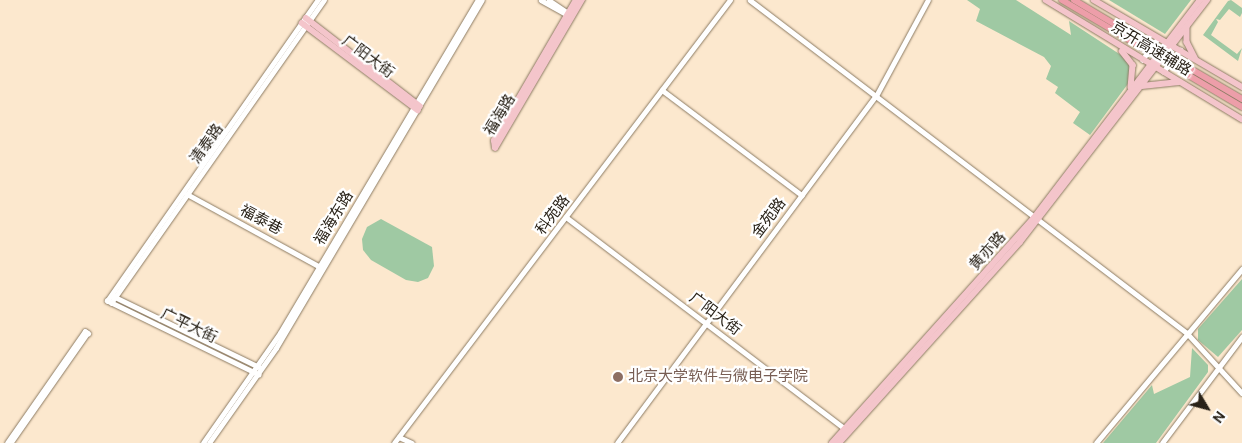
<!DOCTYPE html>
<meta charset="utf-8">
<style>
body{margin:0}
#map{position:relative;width:1242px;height:443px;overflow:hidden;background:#fce8ce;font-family:"DM Sans","Noto Sans SC",sans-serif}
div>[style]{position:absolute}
.green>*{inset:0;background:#9fc9a3}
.roads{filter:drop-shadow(0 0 1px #8c7b63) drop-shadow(0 0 1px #8c7b63)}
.minor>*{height:4.5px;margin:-2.25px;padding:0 2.25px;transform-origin:2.25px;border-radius:2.25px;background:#fff}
.major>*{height:5.5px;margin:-2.75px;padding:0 2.75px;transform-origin:2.75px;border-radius:2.75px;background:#f4c5cb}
.highway>*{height:6px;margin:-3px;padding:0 3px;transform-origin:3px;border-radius:3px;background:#ed9ea9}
.bridges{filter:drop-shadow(0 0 1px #fff) drop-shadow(0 0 1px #fff)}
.highway-bridge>*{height:6px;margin:-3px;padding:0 3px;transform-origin:3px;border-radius:3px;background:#ed9ea9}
.dots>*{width:14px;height:14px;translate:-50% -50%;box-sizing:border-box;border:2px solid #fff;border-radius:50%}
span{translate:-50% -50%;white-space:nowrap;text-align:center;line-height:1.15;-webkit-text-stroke:4.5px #fff;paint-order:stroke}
.street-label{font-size:15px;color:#292218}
.education-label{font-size:15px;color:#785e54}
.left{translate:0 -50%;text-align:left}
.north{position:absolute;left:1182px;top:383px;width:50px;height:50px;-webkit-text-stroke:4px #fff;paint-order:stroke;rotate:127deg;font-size:14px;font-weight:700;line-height:20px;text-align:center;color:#292218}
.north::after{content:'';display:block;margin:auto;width:18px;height:22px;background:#292218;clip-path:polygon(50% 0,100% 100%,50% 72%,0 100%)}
</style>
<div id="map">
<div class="green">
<div style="clip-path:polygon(967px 0,1016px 0,1071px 35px,1069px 21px,1127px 59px,1133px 77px,1090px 135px,1073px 123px,1080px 112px,1055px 93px,1058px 87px,1046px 79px,1051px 66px,1044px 57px,976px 21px,980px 9px)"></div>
<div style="clip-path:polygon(1109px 0,1191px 0,1165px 34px)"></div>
<div style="clip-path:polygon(1231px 0,1242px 8px,1242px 13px,1240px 17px,1229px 9px,1220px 20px,1216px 19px,1218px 22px,1211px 35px,1237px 54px,1242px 48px,1238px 61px,1203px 35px,1228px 1px)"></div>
<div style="clip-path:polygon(381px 219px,432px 247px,434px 266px,428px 278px,418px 282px,406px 280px,371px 260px,363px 250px,362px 239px,367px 227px)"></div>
<div style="clip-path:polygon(1242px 279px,1242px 330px,1218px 357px,1198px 340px,1198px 329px)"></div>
<div style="clip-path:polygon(1192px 348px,1208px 365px,1208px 372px,1156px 443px,1103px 443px,1152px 385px,1154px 394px,1190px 377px)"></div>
</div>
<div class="roads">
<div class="minor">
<div style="left:541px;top:0;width:33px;rotate:29deg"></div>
<div style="left:549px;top:0;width:25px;rotate:34deg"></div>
<div style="left:750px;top:0;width:549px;rotate:37.31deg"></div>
<div style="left:1187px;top:333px;width:81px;rotate:47.5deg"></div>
<div style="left:1142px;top:60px;width:27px;rotate:-54deg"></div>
<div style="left:1163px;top:72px;width:28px;rotate:-52deg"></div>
<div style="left:662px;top:90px;width:175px;rotate:36.9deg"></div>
<div style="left:187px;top:194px;width:154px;rotate:28.7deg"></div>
<div style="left:566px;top:217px;width:353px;rotate:37.2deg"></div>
<div style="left:113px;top:296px;width:162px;rotate:25.9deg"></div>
<div style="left:111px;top:303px;width:370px;rotate:-54.9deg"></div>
<div style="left:259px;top:375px;width:169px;rotate:-154deg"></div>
<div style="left:107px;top:301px;width:368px;rotate:-55deg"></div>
<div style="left:399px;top:437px;width:14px;rotate:25deg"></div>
<div style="left:7px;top:443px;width:136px;rotate:-55.1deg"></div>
<div style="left:85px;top:331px;width:4px;rotate:34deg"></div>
<div style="left:88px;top:333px;width:134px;rotate:125deg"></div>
<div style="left:203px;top:443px;width:134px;rotate:-55deg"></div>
<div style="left:280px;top:333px;width:387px;rotate:-59.3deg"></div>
<div style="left:209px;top:443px;width:116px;rotate:-54.8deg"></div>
<div style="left:276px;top:348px;width:404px;rotate:-59.4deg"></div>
<div style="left:394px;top:443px;width:556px;rotate:-52.82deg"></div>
<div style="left:617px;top:443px;width:433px;rotate:-53.3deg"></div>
<div style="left:876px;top:96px;width:109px;rotate:-61.6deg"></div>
<div style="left:1096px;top:443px;width:227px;rotate:-50deg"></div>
<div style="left:1162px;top:443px;width:133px;rotate:-53deg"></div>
</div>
<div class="major">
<div style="left:1046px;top:0;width:229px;rotate:31.3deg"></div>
<div style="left:1094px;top:0;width:172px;rotate:30.4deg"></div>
<div style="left:306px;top:18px;width:144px;rotate:37.7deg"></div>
<div style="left:302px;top:23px;width:145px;rotate:36.9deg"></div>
<div style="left:1187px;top:27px;width:15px;rotate:90deg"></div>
<div style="left:1187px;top:42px;width:18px;rotate:63deg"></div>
<div style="left:1122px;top:51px;width:18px;rotate:52deg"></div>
<div style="left:1133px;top:65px;width:22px;rotate:95deg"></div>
<div style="left:1142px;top:86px;width:37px;rotate:-6deg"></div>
<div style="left:495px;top:148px;width:172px;rotate:-59.6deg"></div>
<div style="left:495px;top:148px;width:7px;rotate:-98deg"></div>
<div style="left:494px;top:141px;width:163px;rotate:-59.8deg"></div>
<div style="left:832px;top:443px;width:302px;rotate:-48.1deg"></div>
<div style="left:1034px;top:218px;width:274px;rotate:-52.7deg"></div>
<div style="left:839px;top:443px;width:270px;rotate:-48deg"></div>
<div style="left:1020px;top:242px;width:306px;rotate:-52.3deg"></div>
</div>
<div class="highway">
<div style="left:1062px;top:0;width:94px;rotate:30.7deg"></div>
<div style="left:1074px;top:0;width:84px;rotate:30.8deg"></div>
<div style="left:1191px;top:69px;width:59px;rotate:30.5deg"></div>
<div style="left:1188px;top:75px;width:63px;rotate:30.7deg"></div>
</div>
</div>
<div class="bridges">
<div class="highway-bridge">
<div style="left:1146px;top:43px;width:52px;rotate:30deg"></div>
<div style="left:1143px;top:48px;width:52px;rotate:31deg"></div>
</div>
</div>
<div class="dots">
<div style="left:618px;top:377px;background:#8d6e63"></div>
</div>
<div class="street-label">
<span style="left:1151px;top:49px;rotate:31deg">京开高速辅路</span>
<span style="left:368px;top:57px;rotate:37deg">广阳大街</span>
<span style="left:500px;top:115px;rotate:-59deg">福海路</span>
<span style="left:207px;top:144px;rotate:-55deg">清泰路</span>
<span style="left:553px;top:215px;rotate:-53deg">科苑路</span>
<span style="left:334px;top:218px;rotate:-59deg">福海东路</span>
<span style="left:769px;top:218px;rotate:-53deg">金苑路</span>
<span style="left:261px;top:220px;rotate:28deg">福泰巷</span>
<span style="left:988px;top:251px;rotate:-48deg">黄亦路</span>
<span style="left:715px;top:314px;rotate:37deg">广阳大街</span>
<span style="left:189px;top:326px;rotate:26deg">广平大街</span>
</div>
<div class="education-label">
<span class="left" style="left:628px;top:377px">北京大学软件与微电子学院</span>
</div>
<div class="north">N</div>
</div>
